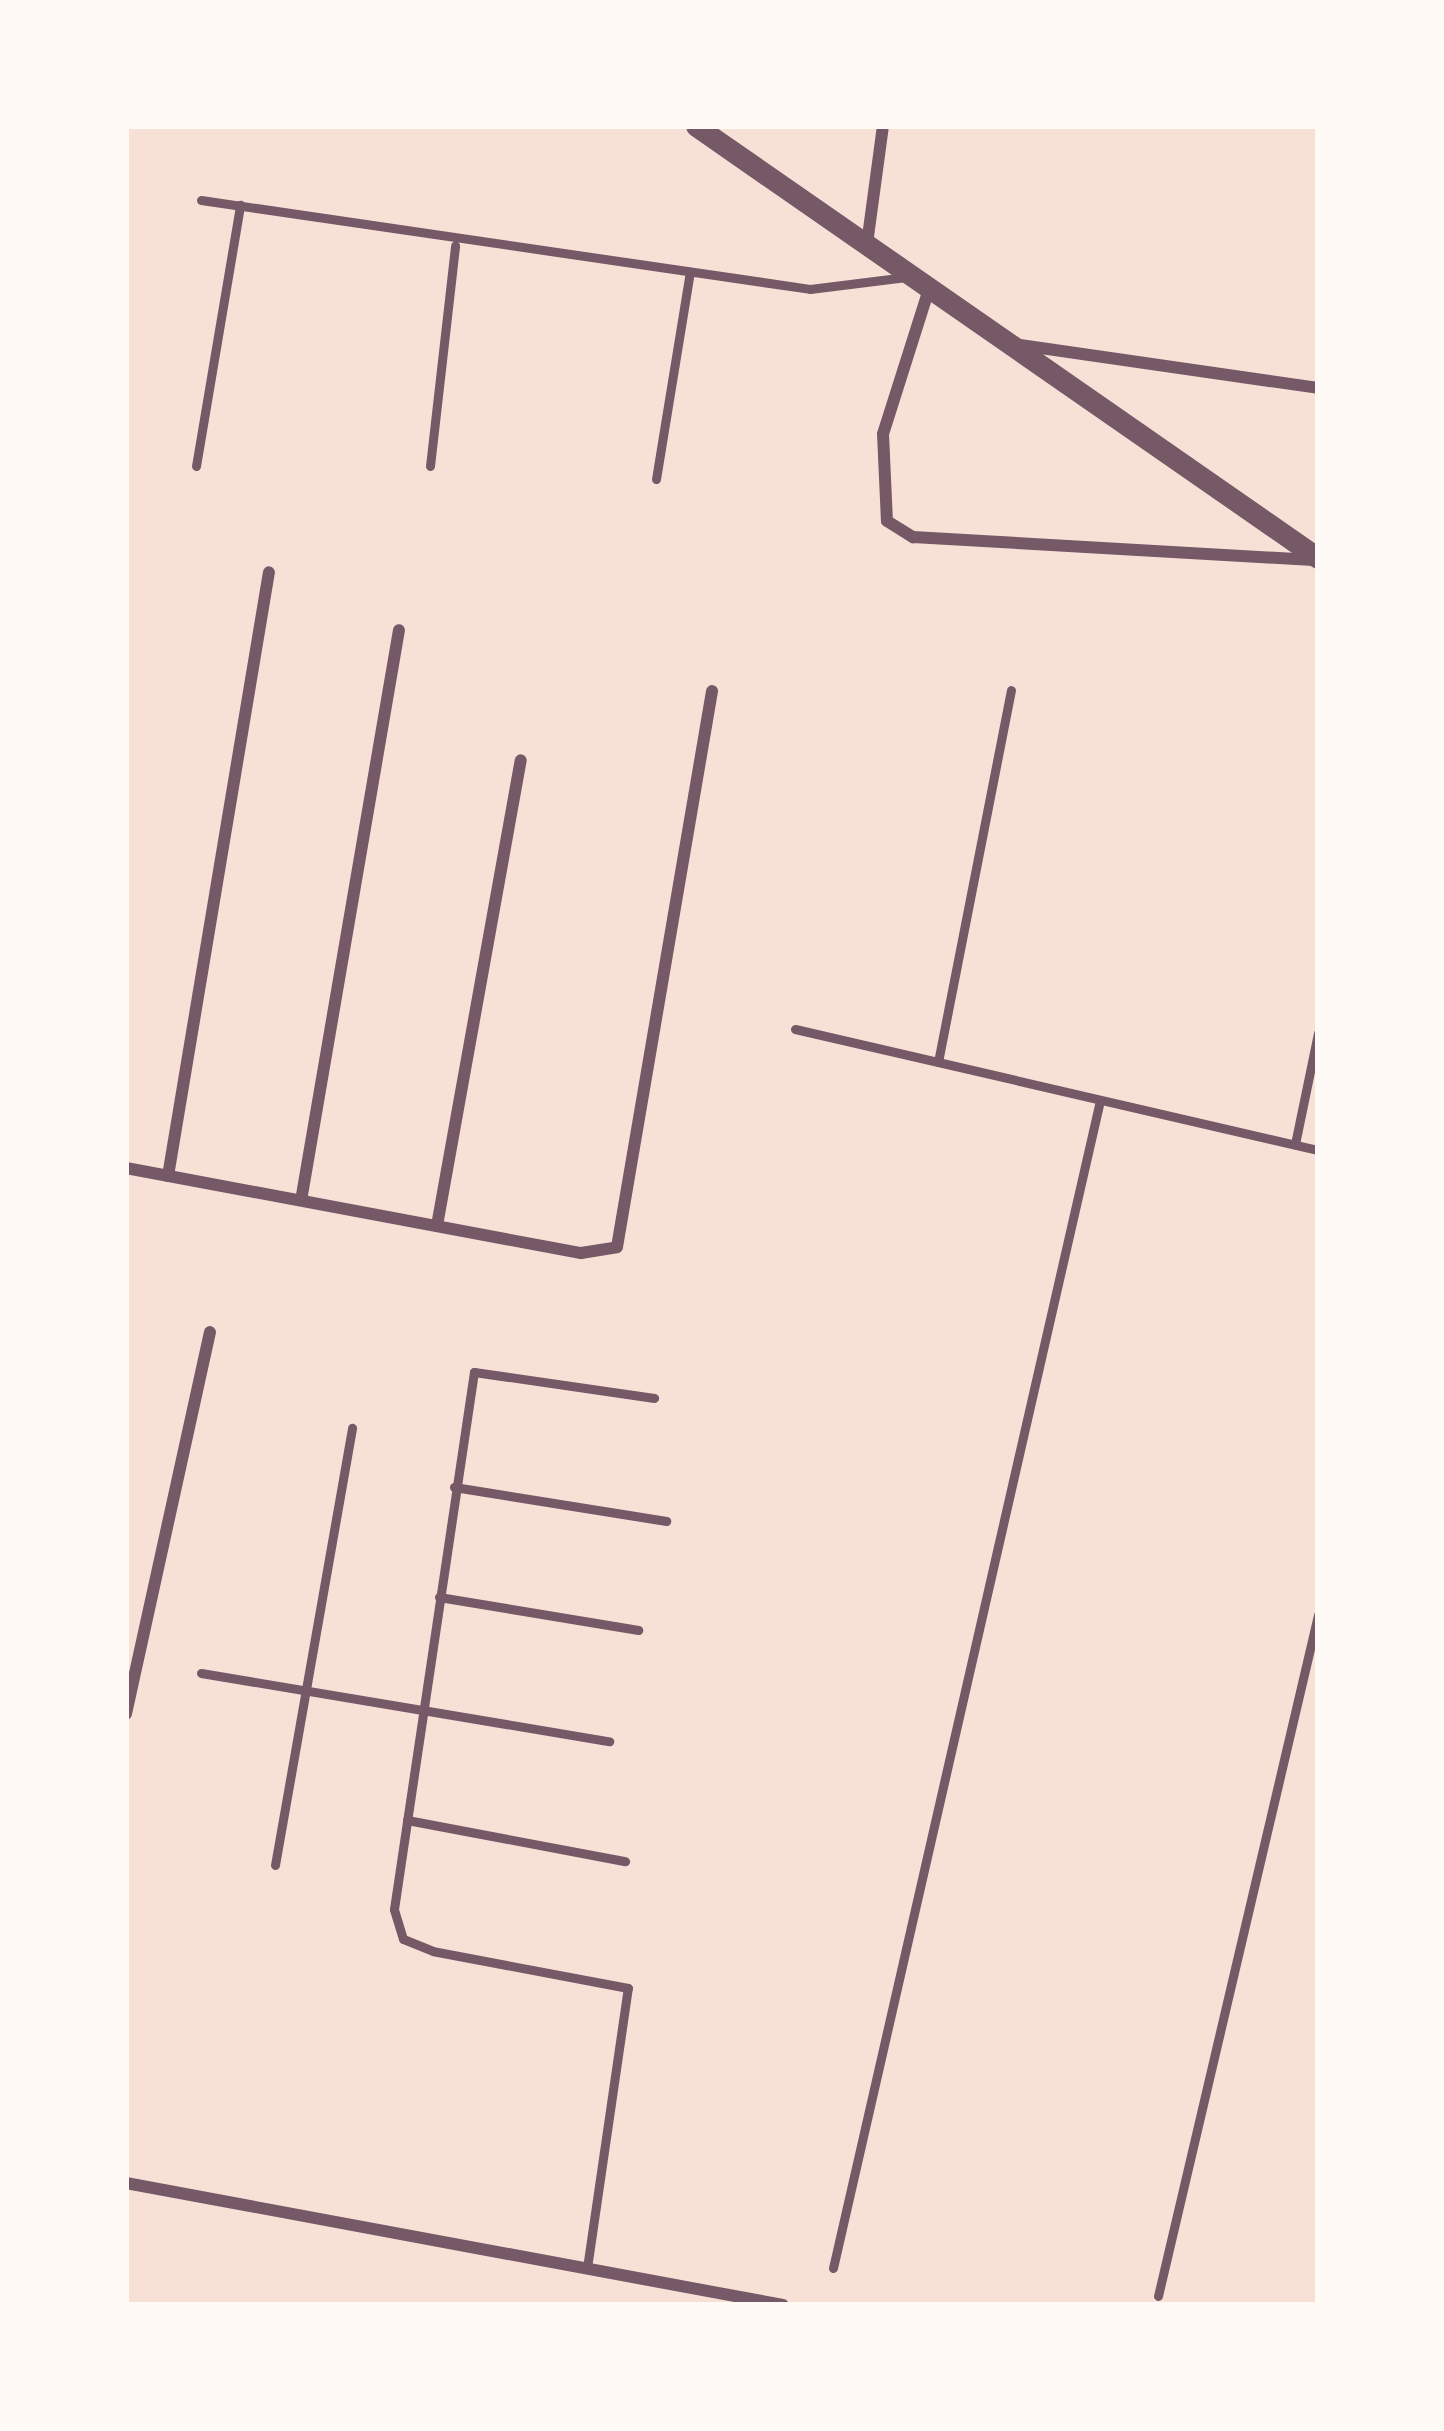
<!DOCTYPE html>
<style>
body{margin:0}
#map{position:relative;width:1444px;height:2431px;overflow:hidden;background:#f7e1d7;font-family:Quicksand,sans-serif}
div>[style]{position:absolute}
.service>*{height:9px;margin:-4.5px;padding:0 4.5px;transform-origin:4.5px;border-radius:4.5px;background:#755966}
.minor>*{height:12px;margin:-6px;padding:0 6px;transform-origin:6px;border-radius:6px;background:#755966}
.tertiary>*{height:21px;margin:-10.5px;padding:0 10.5px;transform-origin:10.5px;border-radius:10.5px;background:#755966}
span{translate:-50% -50%;white-space:nowrap;text-align:center;line-height:1.15;-webkit-text-stroke:9px #fffaf5;paint-order:stroke}
.frame{position:absolute;inset:0;border:129px solid #fffaf5;pointer-events:none}
</style>
<div id="map">
<div class="service">
<div style="left:201px;top:200px;width:615px;rotate:8.31deg"></div>
<div style="left:810px;top:289px;width:97px;rotate:-7.1deg"></div>
<div style="left:196px;top:466px;width:265px;rotate:-80.4deg"></div>
<div style="left:430px;top:466px;width:222px;rotate:-83.5deg"></div>
<div style="left:656px;top:479px;width:210px;rotate:-80.7deg"></div>
<div style="left:795px;top:1029px;width:537px;rotate:13.03deg"></div>
<div style="left:938px;top:1062px;width:379px;rotate:-78.9deg"></div>
<div style="left:1295px;top:1144px;width:113px;rotate:-78.3deg"></div>
<div style="left:454px;top:1487px;width:215px;rotate:9.1deg"></div>
<div style="left:439px;top:1597px;width:202px;rotate:9.4deg"></div>
<div style="left:201px;top:1673px;width:414px;rotate:9.5deg"></div>
<div style="left:407px;top:1820px;width:222px;rotate:10.7deg"></div>
<div style="left:275px;top:1865px;width:444px;rotate:-80deg"></div>
<div style="left:587px;top:2268px;width:283px;rotate:-81.7deg"></div>
<div style="left:628px;top:1988px;width:198px;rotate:-169.3deg"></div>
<div style="left:433px;top:1951px;width:32px;rotate:-158deg"></div>
<div style="left:403px;top:1939px;width:31px;rotate:-107deg"></div>
<div style="left:394px;top:1909px;width:543px;rotate:-81.53deg"></div>
<div style="left:474px;top:1372px;width:182px;rotate:8.2deg"></div>
<div style="left:833px;top:2268px;width:1198px;rotate:-77.12deg"></div>
<div style="left:1158px;top:2296px;width:700px;rotate:-76.78deg"></div>
</div>
<div class="minor">
<div style="left:867px;top:244px;width:119px;rotate:-82.3deg"></div>
<div style="left:929px;top:289px;width:152px;rotate:107.6deg"></div>
<div style="left:883px;top:434px;width:87px;rotate:87.4deg"></div>
<div style="left:887px;top:521px;width:31px;rotate:32deg"></div>
<div style="left:913px;top:537px;width:405px;rotate:3.3deg"></div>
<div style="left:1020px;top:345px;width:301px;rotate:8.2deg"></div>
<div style="left:126px;top:1168px;width:463px;rotate:10.6deg"></div>
<div style="left:581px;top:1253px;width:36px;rotate:-9deg"></div>
<div style="left:617px;top:1247px;width:564px;rotate:-80.3deg"></div>
<div style="left:168px;top:1176px;width:612px;rotate:-80.51deg"></div>
<div style="left:302px;top:1195px;width:573px;rotate:-80.26deg"></div>
<div style="left:438px;top:1220px;width:467px;rotate:-79.8deg"></div>
<div style="left:126px;top:1714px;width:391px;rotate:-77.6deg"></div>
<div style="left:126px;top:2183px;width:668px;rotate:10.52deg"></div>
</div>
<div class="tertiary">
<div style="left:696px;top:126px;width:757px;rotate:34.78deg"></div>
</div>
<div class="frame"></div>
</div>
